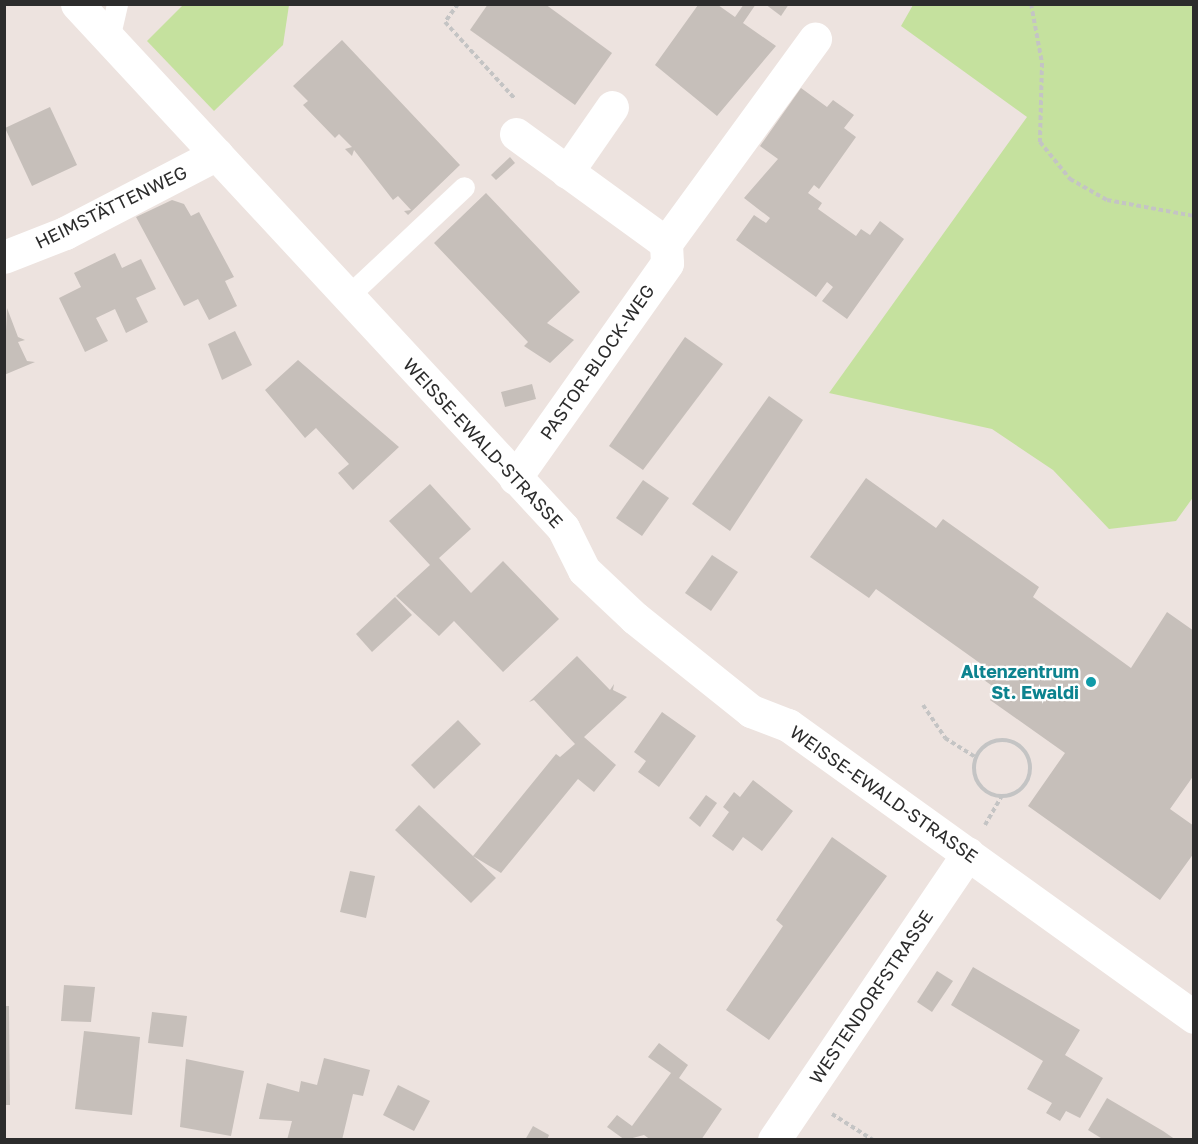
<!DOCTYPE html>
<meta charset="utf-8">
<style>
body{margin:0}
#map{position:relative;width:1198px;height:1144px;overflow:hidden;background:#ede3df;font-family:"Golos Text",sans-serif}
div>[style]{position:absolute}
.green>*{inset:0;background:#c5e19e}
.building>*{inset:0;background:#c6bfba}
.path>*{height:4px;margin-top:-2px;transform-origin:0;background:repeating-linear-gradient(90deg,#c4c4c4 0 4.5px,transparent 0 7.5px)}
.path>.ring{margin:-2px;padding:0;box-sizing:content-box;background:none;border:4px solid #c4c4c4;border-radius:50%}
.lane>*{height:21px;margin:-10.5px;padding:0 10.5px;transform-origin:10.5px;border-radius:10.5px;background:#fff}
.street>*{height:33px;margin:-16.5px;padding:0 16.5px;transform-origin:16.5px;border-radius:16.5px;background:#fff}
.dots>*{width:16px;height:16px;translate:-50% -50%;box-sizing:border-box;border:3px solid #fff;border-radius:50%}
span{translate:-50% -50%;white-space:nowrap;text-align:center;line-height:1.15;-webkit-text-stroke:4.5px #fff;paint-order:stroke}
.street-label{font-size:18px;color:#2c2c2c}
.culture-label{font-size:18px;color:#0d838f;font-weight:700}
.right{translate:-100% -50%;text-align:right}
.frame{position:absolute;inset:0;border:6px solid #2c2c2c;pointer-events:none}
</style>
<div id="map">
<div class="green">
<div style="clip-path:polygon(183px 5px,289px 5px,283px 45px,214px 111px,147px 41px)"></div>
<div style="clip-path:polygon(913px 5px,1193px 5px,1194px 496px,1176px 521px,1109px 529px,1053px 470px,992px 429px,829px 393px,1027px 117px,901px 26px)"></div>
</div>
<div class="building">
<div style="clip-path:polygon(488px 4px,545px 4px,612px 53px,575px 105px,470px 30px)"></div>
<div style="clip-path:polygon(744px 4px,756px 4px,743px 23px,776px 46px,717px 116px,655px 65px,698px 5px,718px 5px,735px 17px)"></div>
<div style="clip-path:polygon(765px 4px,789px 4px,781px 16px)"></div>
<div style="clip-path:polygon(342px 40px,460px 165px,408px 215px,404px 211px,411px 210px,398px 196px,393px 200px,354px 150px,352px 156px,345px 149px,352px 147px,339px 134px,335px 138px,303px 105px,308px 101px,293px 86px)"></div>
<div style="clip-path:polygon(801px 88px,827px 107px,833px 100px,854px 115px,844px 128px,856px 137px,819px 189px,814px 185px,808px 193px,822px 203px,818px 209px,856px 236px,861px 229px,870px 235px,880px 221px,904px 239px,847px 319px,822px 301px,833px 287px,827px 282px,816px 297px,736px 240px,754px 215px,766px 223px,770px 218px,744px 198px,778px 159px,760px 146px)"></div>
<div style="clip-path:polygon(50px 107px,77px 165px,32px 186px,5px 128px)"></div>
<div style="clip-path:polygon(510px 157px,515px 163px,496px 180px,491px 175px)"></div>
<div style="clip-path:polygon(486px 193px,580px 292px,547px 323px,574px 340px,550px 363px,524px 346px,528px 342px,434px 243px)"></div>
<div style="clip-path:polygon(172px 200px,184px 204px,191px 216px,199px 212px,234px 277px,225px 281px,237px 306px,209px 320px,198px 299px,184px 306px,136px 217px)"></div>
<div style="clip-path:polygon(115px 253px,122px 268px,141px 259px,156px 289px,136px 298px,148px 322px,126px 333px,115px 309px,96px 318px,108px 341px,85px 352px,59px 298px,81px 287px,74px 273px)"></div>
<div style="clip-path:polygon(7px 308px,18px 337px,25px 340px,18px 342px,27px 361px,35px 362px,4px 375px)"></div>
<div style="clip-path:polygon(235px 331px,252px 365px,222px 380px,208px 344px)"></div>
<div style="clip-path:polygon(685px 337px,723px 364px,643px 470px,609px 446px)"></div>
<div style="clip-path:polygon(298px 360px,399px 447px,353px 490px,338px 473px,349px 464px,316px 428px,305px 438px,265px 390px)"></div>
<div style="clip-path:polygon(532px 384px,536px 399px,505px 407px,501px 392px)"></div>
<div style="clip-path:polygon(769px 396px,803px 420px,730px 531px,692px 504px)"></div>
<div style="clip-path:polygon(866px 478px,936px 528px,943px 519px,1039px 587px,1033px 597px,1131px 668px,1167px 612px,1194px 631px,1194px 775px,1170px 809px,1194px 826px,1194px 853px,1160px 900px,1028px 806px,1065px 753px,990px 700px,998px 690px,977px 675px,984px 666px,876px 589px,869px 598px,810px 557px)"></div>
<div style="clip-path:polygon(643px 480px,669px 498px,642px 536px,616px 518px)"></div>
<div style="clip-path:polygon(430px 484px,471px 529px,439px 558px,471px 593px,503px 561px,559px 619px,503px 672px,454px 621px,439px 636px,396px 596px,430px 565px,389px 521px)"></div>
<div style="clip-path:polygon(712px 555px,738px 572px,711px 611px,685px 593px)"></div>
<div style="clip-path:polygon(395px 597px,412px 615px,372px 652px,356px 634px)"></div>
<div style="clip-path:polygon(577px 656px,610px 690px,614px 684px,613px 690px,627px 697px,584px 737px,616px 765px,594px 792px,578px 779px,501px 873px,473px 856px,496px 878px,471px 903px,395px 830px,419px 805px,473px 856px,556px 754px,560px 757px,575px 744px,534px 700px,529px 702px)"></div>
<div style="clip-path:polygon(662px 712px,696px 736px,659px 787px,638px 772px,646px 761px,634px 752px)"></div>
<div style="clip-path:polygon(458px 720px,481px 744px,434px 789px,411px 765px)"></div>
<div style="clip-path:polygon(753px 780px,793px 811px,762px 851px,743px 837px,733px 851px,712px 836px,729px 812px,723px 807px,734px 792px,740px 797px)"></div>
<div style="clip-path:polygon(706px 795px,717px 803px,700px 827px,689px 818px)"></div>
<div style="clip-path:polygon(832px 837px,887px 876px,769px 1040px,726px 1010px,783px 926px,776px 920px)"></div>
<div style="clip-path:polygon(350px 871px,375px 876px,366px 918px,340px 912px)"></div>
<div style="clip-path:polygon(973px 967px,1080px 1030px,1065px 1055px,1103px 1078px,1080px 1118px,1066px 1111px,1060px 1121px,1046px 1113px,1052px 1103px,1027px 1089px,1043px 1061px,951px 1005px)"></div>
<div style="clip-path:polygon(937px 971px,953px 981px,932px 1012px,917px 1002px)"></div>
<div style="clip-path:polygon(64px 985px,95px 987px,91px 1022px,61px 1021px)"></div>
<div style="clip-path:polygon(4px 1006px,9px 1006px,10px 1105px,4px 1105px)"></div>
<div style="clip-path:polygon(152px 1012px,187px 1016px,183px 1047px,148px 1043px)"></div>
<div style="clip-path:polygon(84px 1031px,140px 1037px,132px 1115px,75px 1109px)"></div>
<div style="clip-path:polygon(659px 1043px,688px 1065px,679px 1078px,722px 1109px,701px 1140px,651px 1140px,644px 1135px,625px 1140px,607px 1127px,617px 1115px,632px 1126px,671px 1073px,648px 1057px)"></div>
<div style="clip-path:polygon(324px 1058px,370px 1070px,363px 1096px,353px 1094px,342px 1140px,287px 1140px,292px 1121px,259px 1119px,267px 1083px,299px 1092px,301px 1081px,317px 1085px)"></div>
<div style="clip-path:polygon(186px 1059px,244px 1071px,231px 1136px,180px 1127px)"></div>
<div style="clip-path:polygon(398px 1085px,430px 1101px,414px 1131px,383px 1115px)"></div>
<div style="clip-path:polygon(1107px 1098px,1163px 1131px,1176px 1140px,1104px 1140px,1088px 1130px)"></div>
<div style="clip-path:polygon(533px 1126px,549px 1135px,547px 1140px,525px 1140px)"></div>
</div>
<div class="path">
<div style="left:458px;top:4px;width:22px;rotate:126deg"></div>
<div style="left:445px;top:22px;width:104px;rotate:47.7deg"></div>
<div style="left:1031px;top:4px;width:60px;rotate:79.4deg"></div>
<div style="left:1042px;top:63px;width:79px;rotate:91.5deg"></div>
<div style="left:1040px;top:142px;width:48px;rotate:51deg"></div>
<div style="left:1070px;top:179px;width:43px;rotate:29.6deg"></div>
<div style="left:1107px;top:200px;width:88px;rotate:10.4deg"></div>
<div style="left:923px;top:705px;width:40px;rotate:56deg"></div>
<div style="left:945px;top:738px;width:36px;rotate:32deg"></div>
<div class="ring" style="left:974px;top:740px;width:52px;height:52px"></div>
<div style="left:985px;top:825px;width:34px;rotate:-60deg"></div>
<div style="left:832px;top:1114px;width:49px;rotate:32.4deg"></div>
</div>
<div class="lane">
<div style="left:109px;top:39px;width:36px;rotate:-77deg"></div>
<div style="left:348px;top:296px;width:159px;rotate:-43.2deg"></div>
</div>
<div class="street">
<div style="left:77px;top:4px;width:715px;rotate:47.15deg"></div>
<div style="left:563px;top:528px;width:47px;rotate:63.4deg"></div>
<div style="left:584px;top:570px;width:70px;rotate:43.3deg"></div>
<div style="left:635px;top:618px;width:149px;rotate:38.7deg"></div>
<div style="left:751px;top:711px;width:40px;rotate:21deg"></div>
<div style="left:788px;top:725px;width:500px;rotate:35.72deg"></div>
<div style="left:516px;top:134px;width:185px;rotate:36deg"></div>
<div style="left:567px;top:172px;width:79px;rotate:-55.3deg"></div>
<div style="left:4px;top:257px;width:66px;rotate:-21.5deg"></div>
<div style="left:65px;top:233px;width:171px;rotate:-27.5deg"></div>
<div style="left:515px;top:478px;width:263px;rotate:-54.7deg"></div>
<div style="left:667px;top:263px;width:20px;rotate:-93deg"></div>
<div style="left:666px;top:243px;width:253px;rotate:-53.9deg"></div>
<div style="left:774px;top:1140px;width:346px;rotate:-55.9deg"></div>
</div>
<div class="dots">
<div style="left:1091px;top:682px;background:#0f9aa8"></div>
</div>
<div class="street-label">
<span style="left:111px;top:207px;rotate:-26deg">HEIMSTÄTTENWEG</span>
<span style="left:597px;top:362px;rotate:-55deg">PASTOR-BLOCK-WEG</span>
<span style="left:483px;top:443px;rotate:47deg">WEISSE-EWALD-STRASSE</span>
<span style="left:884px;top:794px;rotate:35deg">WEISSE-EWALD-STRASSE</span>
<span style="left:871px;top:997px;rotate:-56deg">WESTENDORFSTRASSE</span>
</div>
<div class="culture-label">
<span class="right" style="left:1079px;top:682px">Altenzentrum<br>St. Ewaldi</span>
</div>
<div class="frame"></div>
</div>
